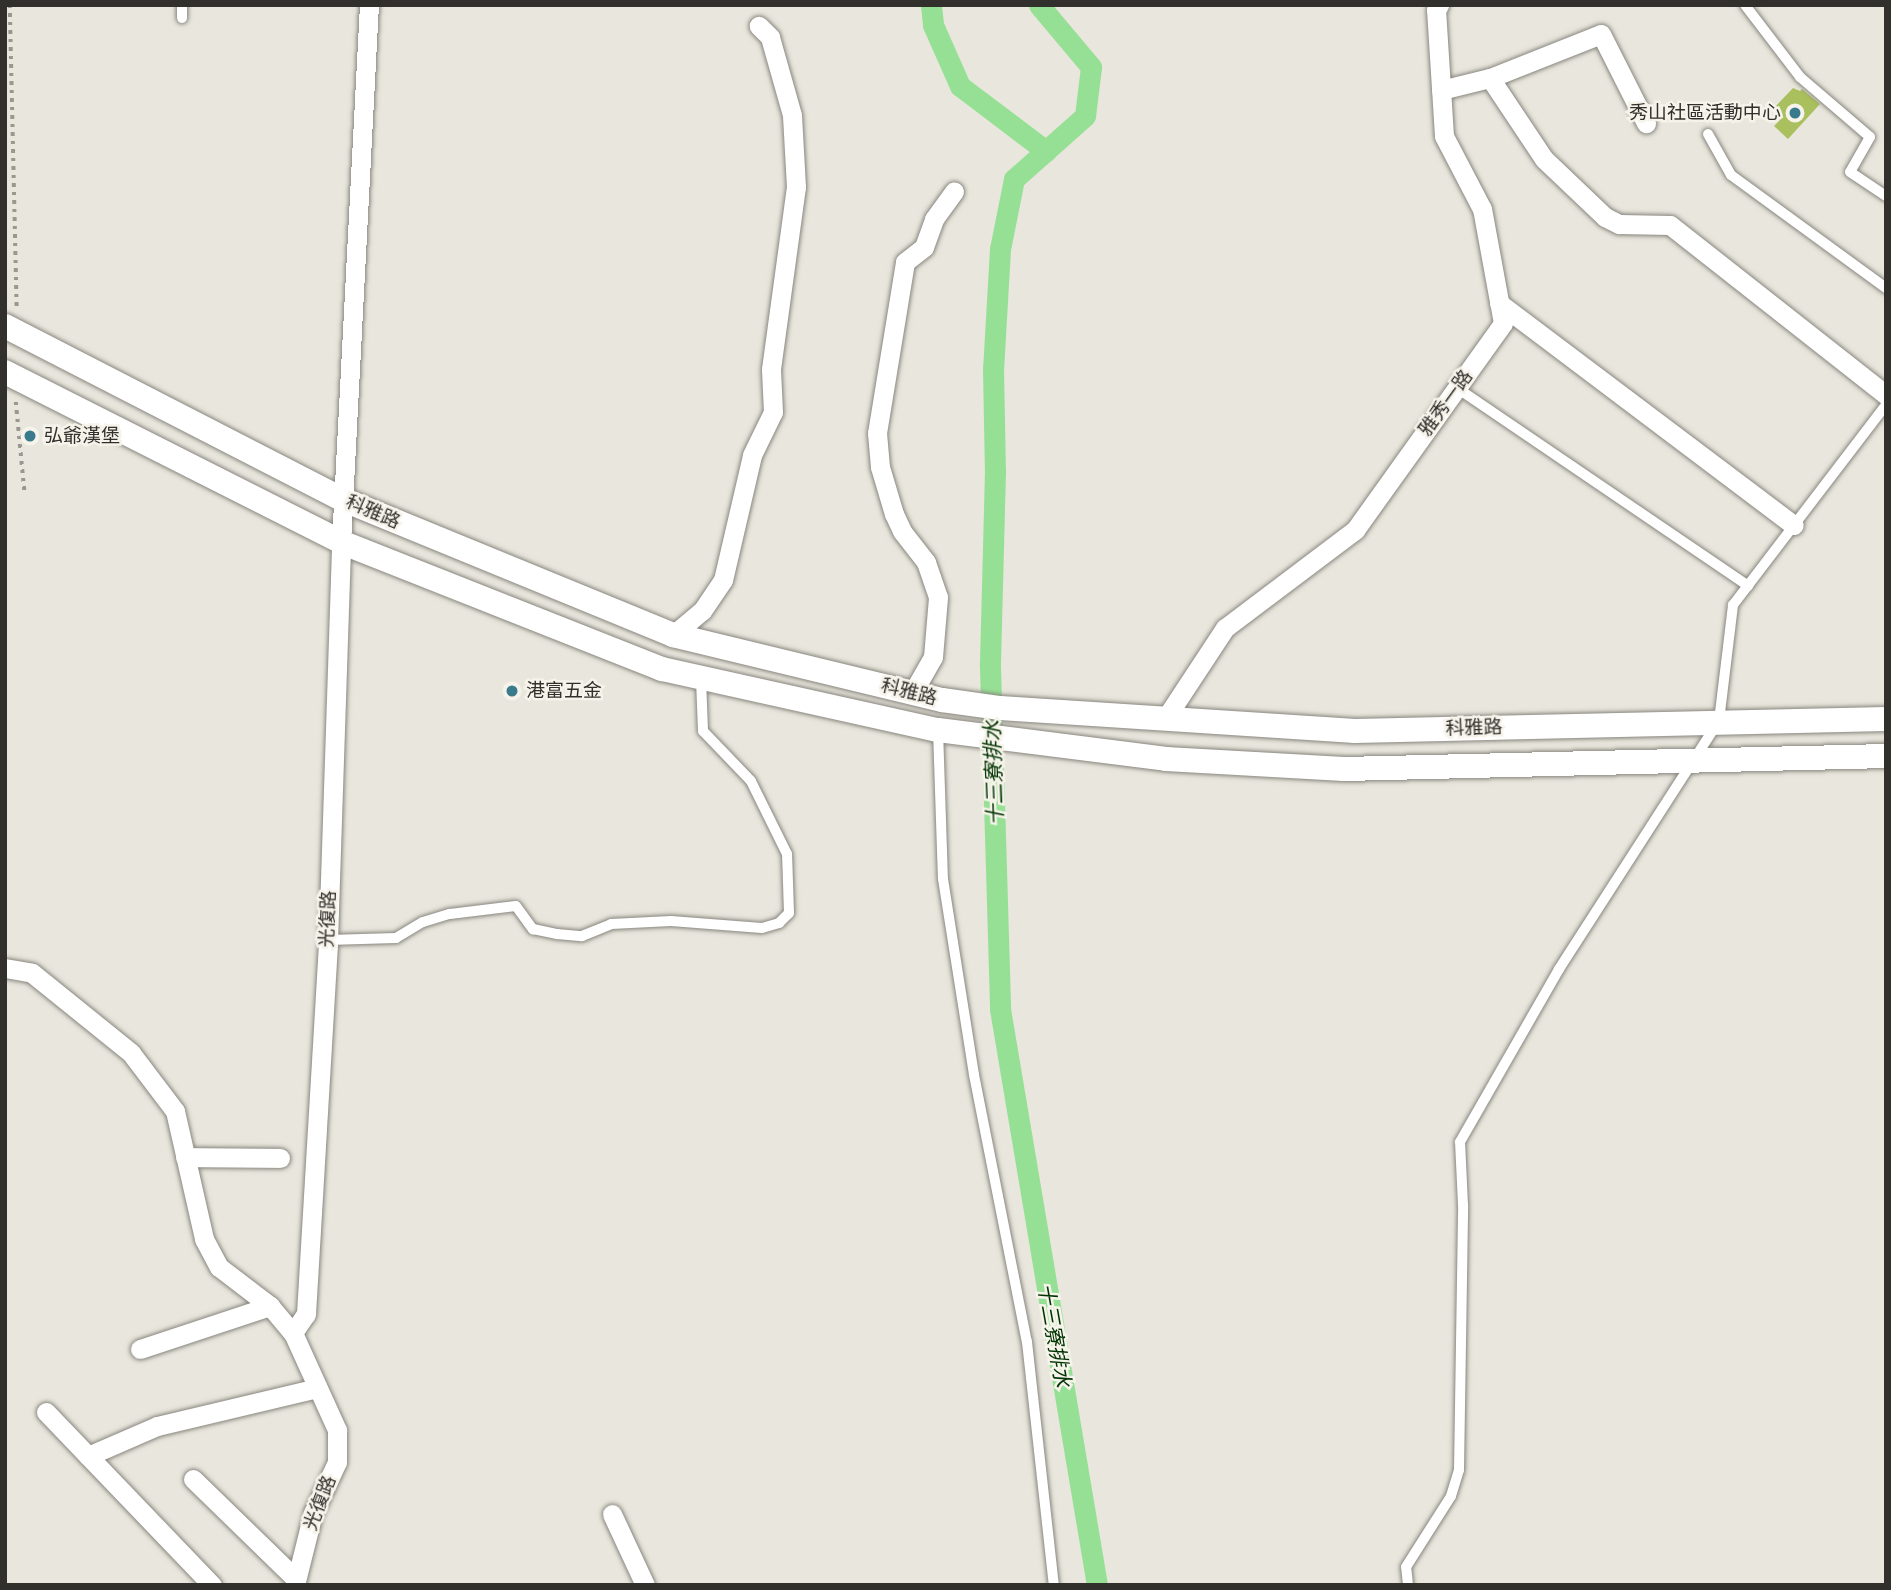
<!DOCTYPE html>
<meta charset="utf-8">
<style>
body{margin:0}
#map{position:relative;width:1891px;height:1590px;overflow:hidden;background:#e8e6dd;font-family:Mulish,"Noto Sans TC",sans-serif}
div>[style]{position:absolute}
.canal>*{height:21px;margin:-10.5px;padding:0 10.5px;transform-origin:10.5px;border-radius:10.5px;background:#96e095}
.building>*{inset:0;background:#aabf5d}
.path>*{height:3.5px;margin-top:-1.75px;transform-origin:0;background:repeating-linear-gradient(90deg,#989790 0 3.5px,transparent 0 8.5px)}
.roads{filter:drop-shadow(0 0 2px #88867e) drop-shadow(0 0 2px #88867e)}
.service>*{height:10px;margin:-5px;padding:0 5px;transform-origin:5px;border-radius:5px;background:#fff}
.minor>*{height:19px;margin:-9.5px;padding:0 9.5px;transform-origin:9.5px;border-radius:9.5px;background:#fff}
.tertiary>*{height:24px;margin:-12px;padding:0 12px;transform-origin:12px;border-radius:12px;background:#fff}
.dots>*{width:19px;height:19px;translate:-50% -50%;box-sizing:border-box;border:4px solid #f6f3ea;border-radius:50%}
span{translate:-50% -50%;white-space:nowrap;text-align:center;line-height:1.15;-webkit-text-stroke:5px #f6f3ea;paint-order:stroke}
.poi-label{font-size:19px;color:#31302d}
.right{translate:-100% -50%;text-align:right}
.left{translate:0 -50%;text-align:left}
.street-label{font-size:19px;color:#31302d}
.water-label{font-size:21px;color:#003403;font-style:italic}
.frame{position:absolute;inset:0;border:7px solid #31302d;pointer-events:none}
</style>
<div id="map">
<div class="canal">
<div style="left:931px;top:5px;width:20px;rotate:84deg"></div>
<div style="left:933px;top:25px;width:67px;rotate:66.1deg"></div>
<div style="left:960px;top:86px;width:108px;rotate:37.1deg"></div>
<div style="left:1039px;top:5px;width:81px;rotate:50deg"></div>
<div style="left:1091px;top:67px;width:49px;rotate:97deg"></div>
<div style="left:1085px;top:116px;width:95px;rotate:138.4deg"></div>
<div style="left:1014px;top:179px;width:71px;rotate:101.3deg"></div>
<div style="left:1000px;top:249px;width:120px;rotate:93.3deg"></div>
<div style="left:993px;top:369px;width:102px;rotate:88.9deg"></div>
<div style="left:995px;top:471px;width:196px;rotate:91.5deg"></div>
<div style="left:990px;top:667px;width:342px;rotate:88.3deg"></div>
<div style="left:1000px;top:1009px;width:584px;rotate:80.44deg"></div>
</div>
<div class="building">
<div style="clip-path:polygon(1793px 88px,1800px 91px,1802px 89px,1820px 104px,1788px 139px,1774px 126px,1783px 117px,1773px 109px)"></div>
</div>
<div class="path">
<div style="left:10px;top:5px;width:305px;rotate:88.7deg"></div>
<div style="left:16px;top:402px;width:93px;rotate:84.5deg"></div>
</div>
<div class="roads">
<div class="service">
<div style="left:182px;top:5px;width:13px;rotate:90deg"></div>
<div style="left:1745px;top:5px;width:91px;rotate:52.6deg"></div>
<div style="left:1800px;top:77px;width:92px;rotate:40.6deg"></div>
<div style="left:1870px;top:137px;width:40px;rotate:119.7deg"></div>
<div style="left:1850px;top:172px;width:43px;rotate:33.7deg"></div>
<div style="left:1708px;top:134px;width:47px;rotate:60.7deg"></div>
<div style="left:1731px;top:175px;width:192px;rotate:36.1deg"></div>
<div style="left:1457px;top:388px;width:352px;rotate:34.2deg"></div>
<div style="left:938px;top:730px;width:149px;rotate:88.1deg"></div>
<div style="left:943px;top:879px;width:198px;rotate:81deg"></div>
<div style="left:974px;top:1075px;width:272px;rotate:78.8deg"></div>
<div style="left:1027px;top:1342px;width:244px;rotate:83.7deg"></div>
<div style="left:328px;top:940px;width:68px;rotate:-1.7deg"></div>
<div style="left:396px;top:938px;width:31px;rotate:-31deg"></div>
<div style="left:423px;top:922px;width:28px;rotate:-17deg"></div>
<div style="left:450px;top:914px;width:66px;rotate:-6.9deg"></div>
<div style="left:516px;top:906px;width:29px;rotate:54deg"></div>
<div style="left:533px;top:929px;width:25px;rotate:12deg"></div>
<div style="left:557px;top:934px;width:25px;rotate:5deg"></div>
<div style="left:582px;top:936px;width:31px;rotate:-22deg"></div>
<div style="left:611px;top:924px;width:60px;rotate:-2.9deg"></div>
<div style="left:671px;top:921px;width:91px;rotate:4.4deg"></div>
<div style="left:762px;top:928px;width:18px;rotate:-16deg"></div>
<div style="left:779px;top:923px;width:14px;rotate:-45deg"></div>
<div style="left:789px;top:913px;width:59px;rotate:-91.9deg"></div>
<div style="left:787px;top:854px;width:81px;rotate:-116.3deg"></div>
<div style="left:751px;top:781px;width:69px;rotate:-133.8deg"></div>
<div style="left:703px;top:731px;width:51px;rotate:-92.2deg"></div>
<div style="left:1408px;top:1585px;width:18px;rotate:-96deg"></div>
<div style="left:1406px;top:1567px;width:84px;rotate:-57.6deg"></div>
<div style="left:1451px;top:1496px;width:27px;rotate:-73deg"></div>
<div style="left:1459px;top:1470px;width:265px;rotate:-89.1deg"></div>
<div style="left:1463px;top:1205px;width:63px;rotate:-92.7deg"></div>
<div style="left:1460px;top:1142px;width:199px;rotate:-60.2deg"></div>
<div style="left:1559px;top:969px;width:295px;rotate:-57.2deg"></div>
<div style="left:1719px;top:721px;width:117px;rotate:-83.1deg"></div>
<div style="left:1733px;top:605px;width:252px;rotate:-52.6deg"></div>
</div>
<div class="minor">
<div style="left:1490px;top:78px;width:97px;rotate:56.3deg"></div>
<div style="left:1544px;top:159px;width:84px;rotate:43.6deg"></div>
<div style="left:1605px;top:217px;width:16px;rotate:27deg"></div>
<div style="left:1619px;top:224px;width:51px;rotate:1.1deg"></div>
<div style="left:1670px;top:225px;width:275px;rotate:38.2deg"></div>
<div style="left:1441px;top:90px;width:50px;rotate:-13.8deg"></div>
<div style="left:1490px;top:78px;width:119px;rotate:-21.6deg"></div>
<div style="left:1601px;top:34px;width:100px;rotate:63.2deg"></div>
<div style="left:1499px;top:303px;width:369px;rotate:37deg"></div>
<div style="left:673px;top:635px;width:38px;rotate:-40deg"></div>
<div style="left:702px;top:611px;width:37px;rotate:-56deg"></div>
<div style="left:723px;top:580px;width:128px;rotate:-76.9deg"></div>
<div style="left:752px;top:455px;width:48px;rotate:-64deg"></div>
<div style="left:773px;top:412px;width:43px;rotate:-92.7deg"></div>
<div style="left:771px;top:369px;width:184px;rotate:-82.2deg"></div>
<div style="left:796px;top:187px;width:72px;rotate:-93.2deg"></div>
<div style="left:792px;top:115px;width:81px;rotate:-105.8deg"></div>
<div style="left:770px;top:37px;width:16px;rotate:-135deg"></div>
<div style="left:913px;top:692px;width:40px;rotate:-60.3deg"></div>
<div style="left:933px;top:657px;width:60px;rotate:-85.2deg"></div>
<div style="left:938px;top:597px;width:37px;rotate:-109deg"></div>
<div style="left:926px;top:562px;width:39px;rotate:-128deg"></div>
<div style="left:902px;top:531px;width:19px;rotate:-115deg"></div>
<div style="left:894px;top:514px;width:49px;rotate:-106.6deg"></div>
<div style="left:880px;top:467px;width:34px;rotate:-95deg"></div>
<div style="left:877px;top:433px;width:173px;rotate:-80.7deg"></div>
<div style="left:905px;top:262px;width:24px;rotate:-38deg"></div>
<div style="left:924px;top:247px;width:30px;rotate:-70deg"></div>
<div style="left:934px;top:219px;width:34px;rotate:-54deg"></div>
<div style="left:1165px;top:719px;width:109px;rotate:-56.6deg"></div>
<div style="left:1225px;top:628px;width:163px;rotate:-37deg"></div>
<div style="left:1355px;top:530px;width:254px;rotate:-54.4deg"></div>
<div style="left:1503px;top:323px;width:116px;rotate:-100.4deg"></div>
<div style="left:1482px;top:209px;width:82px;rotate:-117.5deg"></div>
<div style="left:1444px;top:136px;width:126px;rotate:-93.6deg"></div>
<div style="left:1436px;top:10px;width:6px;rotate:-59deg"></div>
<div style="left:5px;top:968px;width:27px;rotate:10deg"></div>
<div style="left:32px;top:973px;width:127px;rotate:38.9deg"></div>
<div style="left:131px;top:1053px;width:73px;rotate:52.8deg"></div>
<div style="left:175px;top:1111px;width:131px;rotate:77.2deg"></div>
<div style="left:204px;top:1239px;width:32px;rotate:62deg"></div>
<div style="left:219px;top:1267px;width:64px;rotate:37.4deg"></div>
<div style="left:270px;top:1306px;width:35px;rotate:50deg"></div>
<div style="left:293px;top:1333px;width:107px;rotate:65.6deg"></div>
<div style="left:337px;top:1430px;width:32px;rotate:90deg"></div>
<div style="left:337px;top:1462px;width:56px;rotate:115.2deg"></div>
<div style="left:313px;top:1513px;width:74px;rotate:104deg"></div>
<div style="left:185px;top:1157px;width:95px;rotate:0.6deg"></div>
<div style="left:293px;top:1333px;width:23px;rotate:-56deg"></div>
<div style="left:306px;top:1314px;width:375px;rotate:-86.6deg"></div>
<div style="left:328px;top:940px;width:398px;rotate:-88.1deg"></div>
<div style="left:341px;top:542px;width:538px;rotate:-87.02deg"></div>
<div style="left:140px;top:1349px;width:137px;rotate:-18.3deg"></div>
<div style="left:46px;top:1412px;width:240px;rotate:46.2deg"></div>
<div style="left:88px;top:1456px;width:75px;rotate:-23.5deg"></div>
<div style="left:157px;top:1426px;width:165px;rotate:-13.3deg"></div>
<div style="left:193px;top:1479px;width:144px;rotate:44.2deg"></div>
<div style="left:612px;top:1514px;width:78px;rotate:65.1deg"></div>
</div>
<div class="tertiary">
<div style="left:5px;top:326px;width:381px;rotate:27.2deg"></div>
<div style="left:344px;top:500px;width:356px;rotate:22.3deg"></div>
<div style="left:673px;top:635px;width:277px;rotate:13.6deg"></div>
<div style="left:942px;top:700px;width:59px;rotate:7.9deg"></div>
<div style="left:1000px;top:708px;width:356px;rotate:3.7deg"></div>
<div style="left:1355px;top:731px;width:531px;rotate:-1.29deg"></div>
<div style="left:5px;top:372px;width:377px;rotate:26.8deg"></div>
<div style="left:341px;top:542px;width:345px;rotate:21.6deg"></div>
<div style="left:662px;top:669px;width:283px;rotate:12.5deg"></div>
<div style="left:938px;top:730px;width:230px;rotate:7.2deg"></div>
<div style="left:1166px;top:759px;width:178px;rotate:3.2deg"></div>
<div style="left:1344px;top:769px;width:542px;rotate:-1.37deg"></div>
</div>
</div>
<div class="dots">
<div style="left:1795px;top:113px;background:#397b8d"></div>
<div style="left:30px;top:436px;background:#397b8d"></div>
<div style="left:512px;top:691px;background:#397b8d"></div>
</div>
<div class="poi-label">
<span class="right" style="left:1781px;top:113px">秀山社區活動中心</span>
<span class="left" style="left:44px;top:436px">弘爺漢堡</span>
<span class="left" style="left:526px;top:691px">港富五金</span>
</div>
<div class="street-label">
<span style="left:1446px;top:403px;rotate:-54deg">雅秀一路</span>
<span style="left:373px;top:512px;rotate:23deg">科雅路</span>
<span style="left:909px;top:692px;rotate:14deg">科雅路</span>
<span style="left:1474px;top:728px;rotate:-2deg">科雅路</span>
<span style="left:328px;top:919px;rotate:-88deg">光復路</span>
<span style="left:320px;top:1503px;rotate:-69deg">光復路</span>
</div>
<div class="water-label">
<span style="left:993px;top:773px;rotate:-92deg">十三寮排水</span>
<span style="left:1055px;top:1335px;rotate:80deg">十三寮排水</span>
</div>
<div class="frame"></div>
</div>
